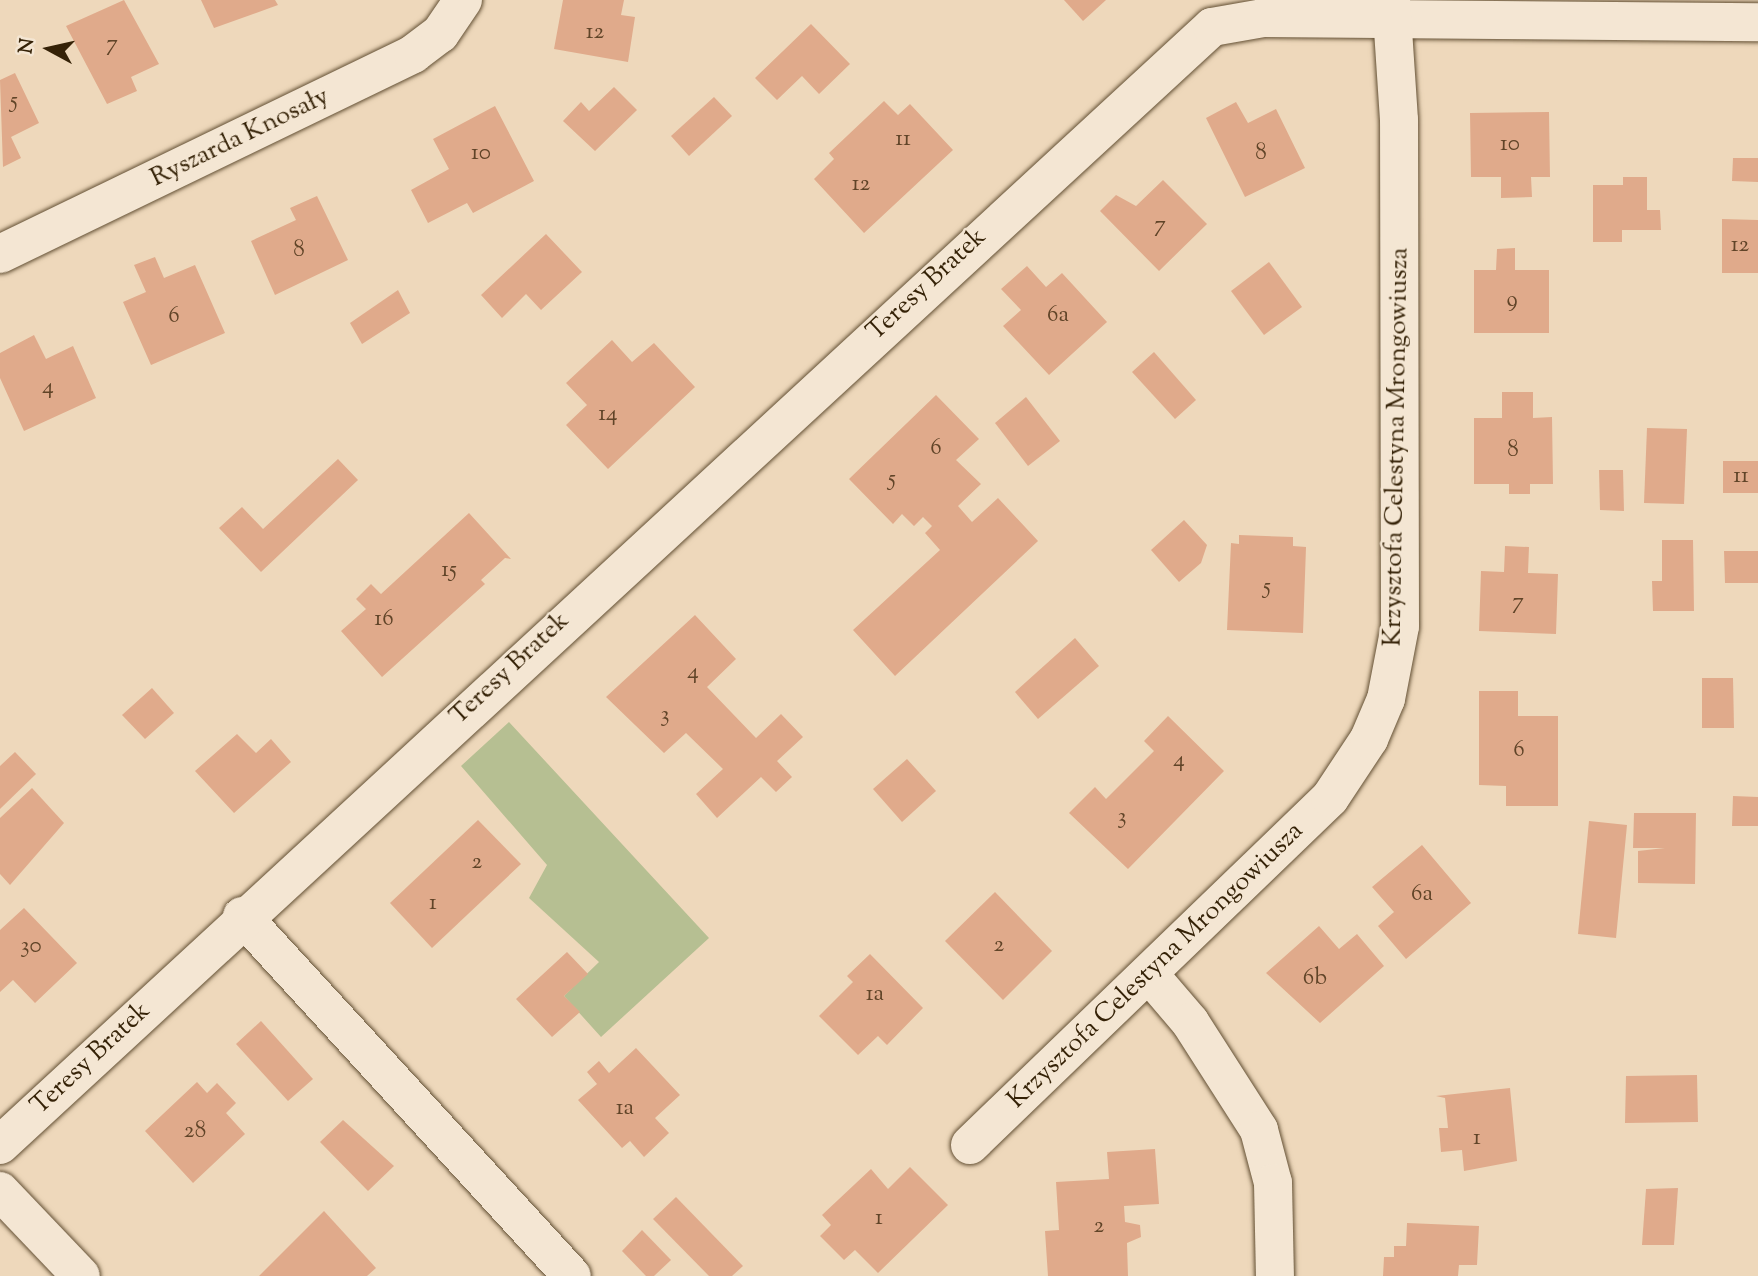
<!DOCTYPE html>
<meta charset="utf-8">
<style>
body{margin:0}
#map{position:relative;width:1758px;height:1276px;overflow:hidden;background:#eed8bb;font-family:"Sorts Mill Goudy",serif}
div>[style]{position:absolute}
.green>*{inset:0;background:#b6bf92}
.building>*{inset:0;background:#e0aa8b}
.roads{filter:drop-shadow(0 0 2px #635034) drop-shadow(0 0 2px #635034)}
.street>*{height:38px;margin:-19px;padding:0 19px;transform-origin:19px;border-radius:19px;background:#f4e6d3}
.secondary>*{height:38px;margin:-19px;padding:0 19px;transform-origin:19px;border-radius:19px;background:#f4e6d3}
span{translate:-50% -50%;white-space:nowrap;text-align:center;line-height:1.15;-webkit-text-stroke:5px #f4e6d3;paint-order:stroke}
.number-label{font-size:23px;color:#604428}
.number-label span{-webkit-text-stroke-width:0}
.street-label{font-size:26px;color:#352207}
.north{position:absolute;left:14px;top:14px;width:70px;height:70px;-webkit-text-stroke:5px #f4e6d3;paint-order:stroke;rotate:278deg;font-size:19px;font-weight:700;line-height:28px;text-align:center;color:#352207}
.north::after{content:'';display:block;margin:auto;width:24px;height:32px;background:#352207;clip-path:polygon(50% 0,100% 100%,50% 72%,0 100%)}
</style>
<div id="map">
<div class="green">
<div style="clip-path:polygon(509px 722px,709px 938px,601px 1037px,564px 996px,599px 962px,529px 898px,547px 865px,461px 766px)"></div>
</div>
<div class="building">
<div style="clip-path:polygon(124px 0,159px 64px,131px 77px,137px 91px,107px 104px,66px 26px)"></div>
<div style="clip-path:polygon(201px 0,275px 0,278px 5px,214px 28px)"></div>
<div style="clip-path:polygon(563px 0,624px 0,621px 15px,635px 17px,628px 62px,554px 49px)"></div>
<div style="clip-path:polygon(1064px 0,1106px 0,1083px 21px)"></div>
<div style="clip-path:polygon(811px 24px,850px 64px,819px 94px,802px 76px,777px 100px,755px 78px)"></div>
<div style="clip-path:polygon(15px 73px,39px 123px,11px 137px,21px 158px,3px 167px,0 80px)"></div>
<div style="clip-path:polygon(614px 87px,637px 110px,595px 151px,563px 121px,581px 102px,589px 111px)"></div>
<div style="clip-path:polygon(714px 97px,732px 116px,689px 156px,671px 136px)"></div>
<div style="clip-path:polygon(884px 101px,898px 115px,910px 104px,953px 150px,864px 233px,814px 179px,834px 159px,829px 153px)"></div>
<div style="clip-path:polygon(1236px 102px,1248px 123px,1276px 109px,1305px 168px,1245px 197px,1206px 118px)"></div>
<div style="clip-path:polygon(495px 106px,534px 181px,473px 213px,467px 203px,428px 223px,411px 190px,449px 169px,433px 139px)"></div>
<div style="clip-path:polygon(1549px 112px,1550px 177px,1531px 177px,1532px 197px,1501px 198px,1501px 177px,1471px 177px,1470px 113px)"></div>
<div style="clip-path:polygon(1733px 158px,1758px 158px,1758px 182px,1732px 181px)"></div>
<div style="clip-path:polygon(1623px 177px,1647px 177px,1647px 210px,1660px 210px,1661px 230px,1622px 230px,1622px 242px,1593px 242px,1593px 185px,1623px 185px)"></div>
<div style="clip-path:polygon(1163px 180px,1207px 224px,1159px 271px,1100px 211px,1116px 195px,1136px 206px)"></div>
<div style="clip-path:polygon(317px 196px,348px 260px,275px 295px,251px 241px,296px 220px,290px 208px)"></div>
<div style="clip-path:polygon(1722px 219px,1758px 220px,1758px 273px,1722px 273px)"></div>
<div style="clip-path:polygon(546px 234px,582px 272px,541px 310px,526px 294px,502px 318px,481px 295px)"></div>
<div style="clip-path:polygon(1515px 248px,1515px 270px,1549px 270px,1549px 333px,1474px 333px,1474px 270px,1496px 270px,1497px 249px)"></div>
<div style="clip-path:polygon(155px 257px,164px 278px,195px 265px,225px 333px,151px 365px,123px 302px,146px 292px,134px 265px)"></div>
<div style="clip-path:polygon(1269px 262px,1302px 307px,1264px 335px,1231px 291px)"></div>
<div style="clip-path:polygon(1027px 266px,1046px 287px,1062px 273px,1107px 322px,1049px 375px,1003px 326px,1021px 310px,1001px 289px)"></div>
<div style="clip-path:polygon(398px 290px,410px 313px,362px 344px,350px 323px)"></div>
<div style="clip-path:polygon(34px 335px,46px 359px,73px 346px,96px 398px,24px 431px,0 378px,0 353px)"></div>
<div style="clip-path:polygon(612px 340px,632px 362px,654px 343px,695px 387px,608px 469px,566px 425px,587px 405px,566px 383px)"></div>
<div style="clip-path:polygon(1154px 352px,1196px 400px,1175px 419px,1132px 372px)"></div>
<div style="clip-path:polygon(1502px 392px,1533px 392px,1533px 418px,1552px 417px,1553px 484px,1530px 484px,1530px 494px,1509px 494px,1509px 484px,1474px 484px,1474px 418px,1502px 418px)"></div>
<div style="clip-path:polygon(936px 395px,979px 439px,956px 460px,981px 484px,958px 506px,972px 522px,998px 498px,1038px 541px,895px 676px,853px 630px,940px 550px,925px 533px,932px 526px,923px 517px,914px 526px,902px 514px,893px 524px,849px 479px)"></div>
<div style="clip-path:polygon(1026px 397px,1060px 441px,1028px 466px,995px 423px)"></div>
<div style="clip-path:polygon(1647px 428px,1687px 429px,1684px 504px,1644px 503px)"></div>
<div style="clip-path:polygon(338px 459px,358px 480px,261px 572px,219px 528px,242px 507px,263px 529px)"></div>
<div style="clip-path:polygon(1723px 461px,1758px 461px,1758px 493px,1723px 493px)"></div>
<div style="clip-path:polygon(1599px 470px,1623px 470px,1624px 511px,1600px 510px)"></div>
<div style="clip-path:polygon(469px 513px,511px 559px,505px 558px,481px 580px,485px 584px,382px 677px,341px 631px,366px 609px,356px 599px,371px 584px,381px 594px)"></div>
<div style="clip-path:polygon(1184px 520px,1207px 545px,1201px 563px,1179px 582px,1151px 550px)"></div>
<div style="clip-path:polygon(1239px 535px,1293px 537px,1293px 546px,1306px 547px,1303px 633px,1227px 630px,1231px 543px,1239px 544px)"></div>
<div style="clip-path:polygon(1662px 540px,1693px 540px,1694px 611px,1653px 611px,1652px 581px,1662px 581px)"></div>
<div style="clip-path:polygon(1505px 546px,1529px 547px,1528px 573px,1558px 574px,1556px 634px,1479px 631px,1481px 571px,1504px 572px)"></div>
<div style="clip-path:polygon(1724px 551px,1758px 551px,1758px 583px,1725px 583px)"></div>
<div style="clip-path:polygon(695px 615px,736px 659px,707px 687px,756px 738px,781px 714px,803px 737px,777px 761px,792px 777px,776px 792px,761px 777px,717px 818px,696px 794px,723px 769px,686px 733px,664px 753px,606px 697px)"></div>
<div style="clip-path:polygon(1075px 638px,1099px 666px,1038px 719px,1015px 692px)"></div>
<div style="clip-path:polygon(1702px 678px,1733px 678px,1734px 728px,1702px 728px)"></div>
<div style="clip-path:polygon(152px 688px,174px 713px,145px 739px,122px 715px)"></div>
<div style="clip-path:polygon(1479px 691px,1518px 691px,1518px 716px,1558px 716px,1558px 806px,1506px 806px,1506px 786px,1479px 785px)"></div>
<div style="clip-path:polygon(1168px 716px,1224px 771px,1128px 869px,1069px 813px,1095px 787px,1106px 799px,1154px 751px,1144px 741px)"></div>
<div style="clip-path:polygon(237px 734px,256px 753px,271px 739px,291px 762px,234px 813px,195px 771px)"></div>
<div style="clip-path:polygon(15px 752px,36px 774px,0 809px,0 766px)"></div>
<div style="clip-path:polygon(907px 759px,936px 791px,902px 822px,873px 789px)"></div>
<div style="clip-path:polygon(32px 788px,64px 823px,10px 885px,0 874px,0 818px)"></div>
<div style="clip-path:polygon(1733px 796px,1758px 797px,1758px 826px,1732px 826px)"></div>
<div style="clip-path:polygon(1634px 813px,1696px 813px,1695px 884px,1638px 883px,1638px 851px,1665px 848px,1633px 848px)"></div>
<div style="clip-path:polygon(478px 820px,521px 864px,432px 948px,390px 903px)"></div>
<div style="clip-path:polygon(1589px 821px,1627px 825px,1616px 938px,1578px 934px)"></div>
<div style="clip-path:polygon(1422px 845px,1471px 903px,1406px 959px,1378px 926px,1394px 912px,1372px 887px)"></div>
<div style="clip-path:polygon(995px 892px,1052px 951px,1003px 1000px,945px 941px)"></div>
<div style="clip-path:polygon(24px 908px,77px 963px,35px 1003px,13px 980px,0 992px,0 930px)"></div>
<div style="clip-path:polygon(1319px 926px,1339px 949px,1357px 934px,1384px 966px,1320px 1023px,1266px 973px)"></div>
<div style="clip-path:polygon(567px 952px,588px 974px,564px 996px,580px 1012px,552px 1037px,516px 999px)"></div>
<div style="clip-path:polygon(870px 954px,923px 1008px,887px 1045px,878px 1036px,858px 1055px,819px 1016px,853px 982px,847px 976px)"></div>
<div style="clip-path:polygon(261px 1021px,313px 1079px,288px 1101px,236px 1044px)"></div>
<div style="clip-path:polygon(636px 1048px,680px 1095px,655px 1118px,669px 1133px,644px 1157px,630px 1141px,622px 1148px,578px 1100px,597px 1084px,587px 1072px,599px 1061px,609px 1073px)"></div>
<div style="clip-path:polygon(1697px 1075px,1698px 1122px,1625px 1123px,1626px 1076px)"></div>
<div style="clip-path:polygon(197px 1082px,207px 1093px,217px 1083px,236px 1103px,226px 1113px,245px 1134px,193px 1183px,145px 1131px)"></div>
<div style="clip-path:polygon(1510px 1088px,1517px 1161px,1464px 1171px,1462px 1150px,1441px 1152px,1439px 1128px,1448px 1128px,1445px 1098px,1436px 1096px)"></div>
<div style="clip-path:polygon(343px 1120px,394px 1166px,368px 1191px,320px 1142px)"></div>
<div style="clip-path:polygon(1155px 1149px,1159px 1204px,1124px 1206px,1125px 1222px,1140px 1225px,1141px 1237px,1127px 1243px,1128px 1276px,1048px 1276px,1045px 1231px,1059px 1230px,1056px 1182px,1109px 1179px,1107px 1152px)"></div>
<div style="clip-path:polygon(910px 1167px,948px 1205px,878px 1273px,855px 1250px,844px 1260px,820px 1236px,831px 1225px,822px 1215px,871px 1169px,888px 1189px)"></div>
<div style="clip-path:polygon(1678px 1188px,1674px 1245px,1642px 1245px,1646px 1189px)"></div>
<div style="clip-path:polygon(676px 1197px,743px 1266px,732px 1276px,709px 1276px,653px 1219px)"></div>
<div style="clip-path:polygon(324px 1211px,376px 1268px,367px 1276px,259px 1276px)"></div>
<div style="clip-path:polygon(1407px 1223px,1479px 1226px,1477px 1265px,1459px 1265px,1458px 1276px,1383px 1276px,1384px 1257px,1394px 1257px,1394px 1246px,1406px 1246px)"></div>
<div style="clip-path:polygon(642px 1230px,671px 1260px,654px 1276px,646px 1276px,622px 1251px)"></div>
</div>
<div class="roads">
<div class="street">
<div style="left:0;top:254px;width:459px;rotate:-25.8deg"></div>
<div style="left:413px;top:54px;width:34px;rotate:-37deg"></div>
<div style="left:440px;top:34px;width:41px;rotate:-55.9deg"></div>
<div style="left:242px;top:916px;width:488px;rotate:47.5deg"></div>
<div style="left:1149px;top:974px;width:63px;rotate:49.5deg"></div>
<div style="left:1190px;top:1022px;width:128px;rotate:57.4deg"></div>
<div style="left:1259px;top:1130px;width:55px;rotate:75.2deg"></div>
<div style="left:1273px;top:1183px;width:93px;rotate:88.8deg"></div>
<div style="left:0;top:1145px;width:1649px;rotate:-42.69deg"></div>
<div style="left:1212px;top:27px;width:52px;rotate:-10deg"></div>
<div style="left:1263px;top:18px;width:495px;rotate:0.5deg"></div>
<div style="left:970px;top:1145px;width:500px;rotate:-43.95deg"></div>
<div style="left:1330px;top:798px;width:71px;rotate:-56.5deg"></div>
<div style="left:1369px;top:739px;width:43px;rotate:-67deg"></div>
<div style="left:1386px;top:699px;width:74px;rotate:-79.1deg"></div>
<div style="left:1400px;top:626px;width:506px;rotate:-90.11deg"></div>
<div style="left:1399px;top:120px;width:120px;rotate:-93.8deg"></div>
</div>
<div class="secondary">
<div style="left:0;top:1191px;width:117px;rotate:46.4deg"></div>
</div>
</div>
<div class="number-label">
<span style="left:595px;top:33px">12</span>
<span style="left:112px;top:45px">7</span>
<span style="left:14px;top:102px">5</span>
<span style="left:903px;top:140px">11</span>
<span style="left:1510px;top:145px">10</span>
<span style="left:481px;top:154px">10</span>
<span style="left:1261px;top:154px">8</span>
<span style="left:861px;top:185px">12</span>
<span style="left:1160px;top:226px">7</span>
<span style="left:1740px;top:246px">12</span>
<span style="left:299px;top:251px">8</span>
<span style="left:1512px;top:301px">9</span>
<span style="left:1058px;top:316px">6a</span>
<span style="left:174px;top:317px">6</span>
<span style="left:48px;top:388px">4</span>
<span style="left:608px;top:415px">14</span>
<span style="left:936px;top:449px">6</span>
<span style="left:1513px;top:451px">8</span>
<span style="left:1741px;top:477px">11</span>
<span style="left:892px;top:480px">5</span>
<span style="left:449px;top:571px">15</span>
<span style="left:1267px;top:588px">5</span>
<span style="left:1518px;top:603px">7</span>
<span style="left:384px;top:620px">16</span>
<span style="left:693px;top:673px">4</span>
<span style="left:665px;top:716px">3</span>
<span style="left:1519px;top:751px">6</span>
<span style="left:1179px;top:761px">4</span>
<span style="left:1122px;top:818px">3</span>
<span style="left:477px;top:863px">2</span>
<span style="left:1422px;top:895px">6a</span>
<span style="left:433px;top:904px">1</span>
<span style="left:999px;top:946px">2</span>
<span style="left:31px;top:947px">30</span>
<span style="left:1315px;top:979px">6b</span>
<span style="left:875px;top:995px">1a</span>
<span style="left:625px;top:1109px">1a</span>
<span style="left:195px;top:1132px">28</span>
<span style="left:1477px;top:1139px">1</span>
<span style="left:879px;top:1219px">1</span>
<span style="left:1099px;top:1227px">2</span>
</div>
<div class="street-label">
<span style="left:240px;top:138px;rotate:-26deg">Ryszarda Knosały</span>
<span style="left:927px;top:285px;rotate:-43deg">Teresy Bratek</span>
<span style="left:1397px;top:447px;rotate:-89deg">Krzysztofa Celestyna Mrongowiusza</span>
<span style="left:510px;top:669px;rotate:-43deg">Teresy Bratek</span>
<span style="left:1156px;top:966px;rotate:-44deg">Krzysztofa Celestyna Mrongowiusza</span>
<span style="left:91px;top:1059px;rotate:-43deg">Teresy Bratek</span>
</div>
<div class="north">N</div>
</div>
